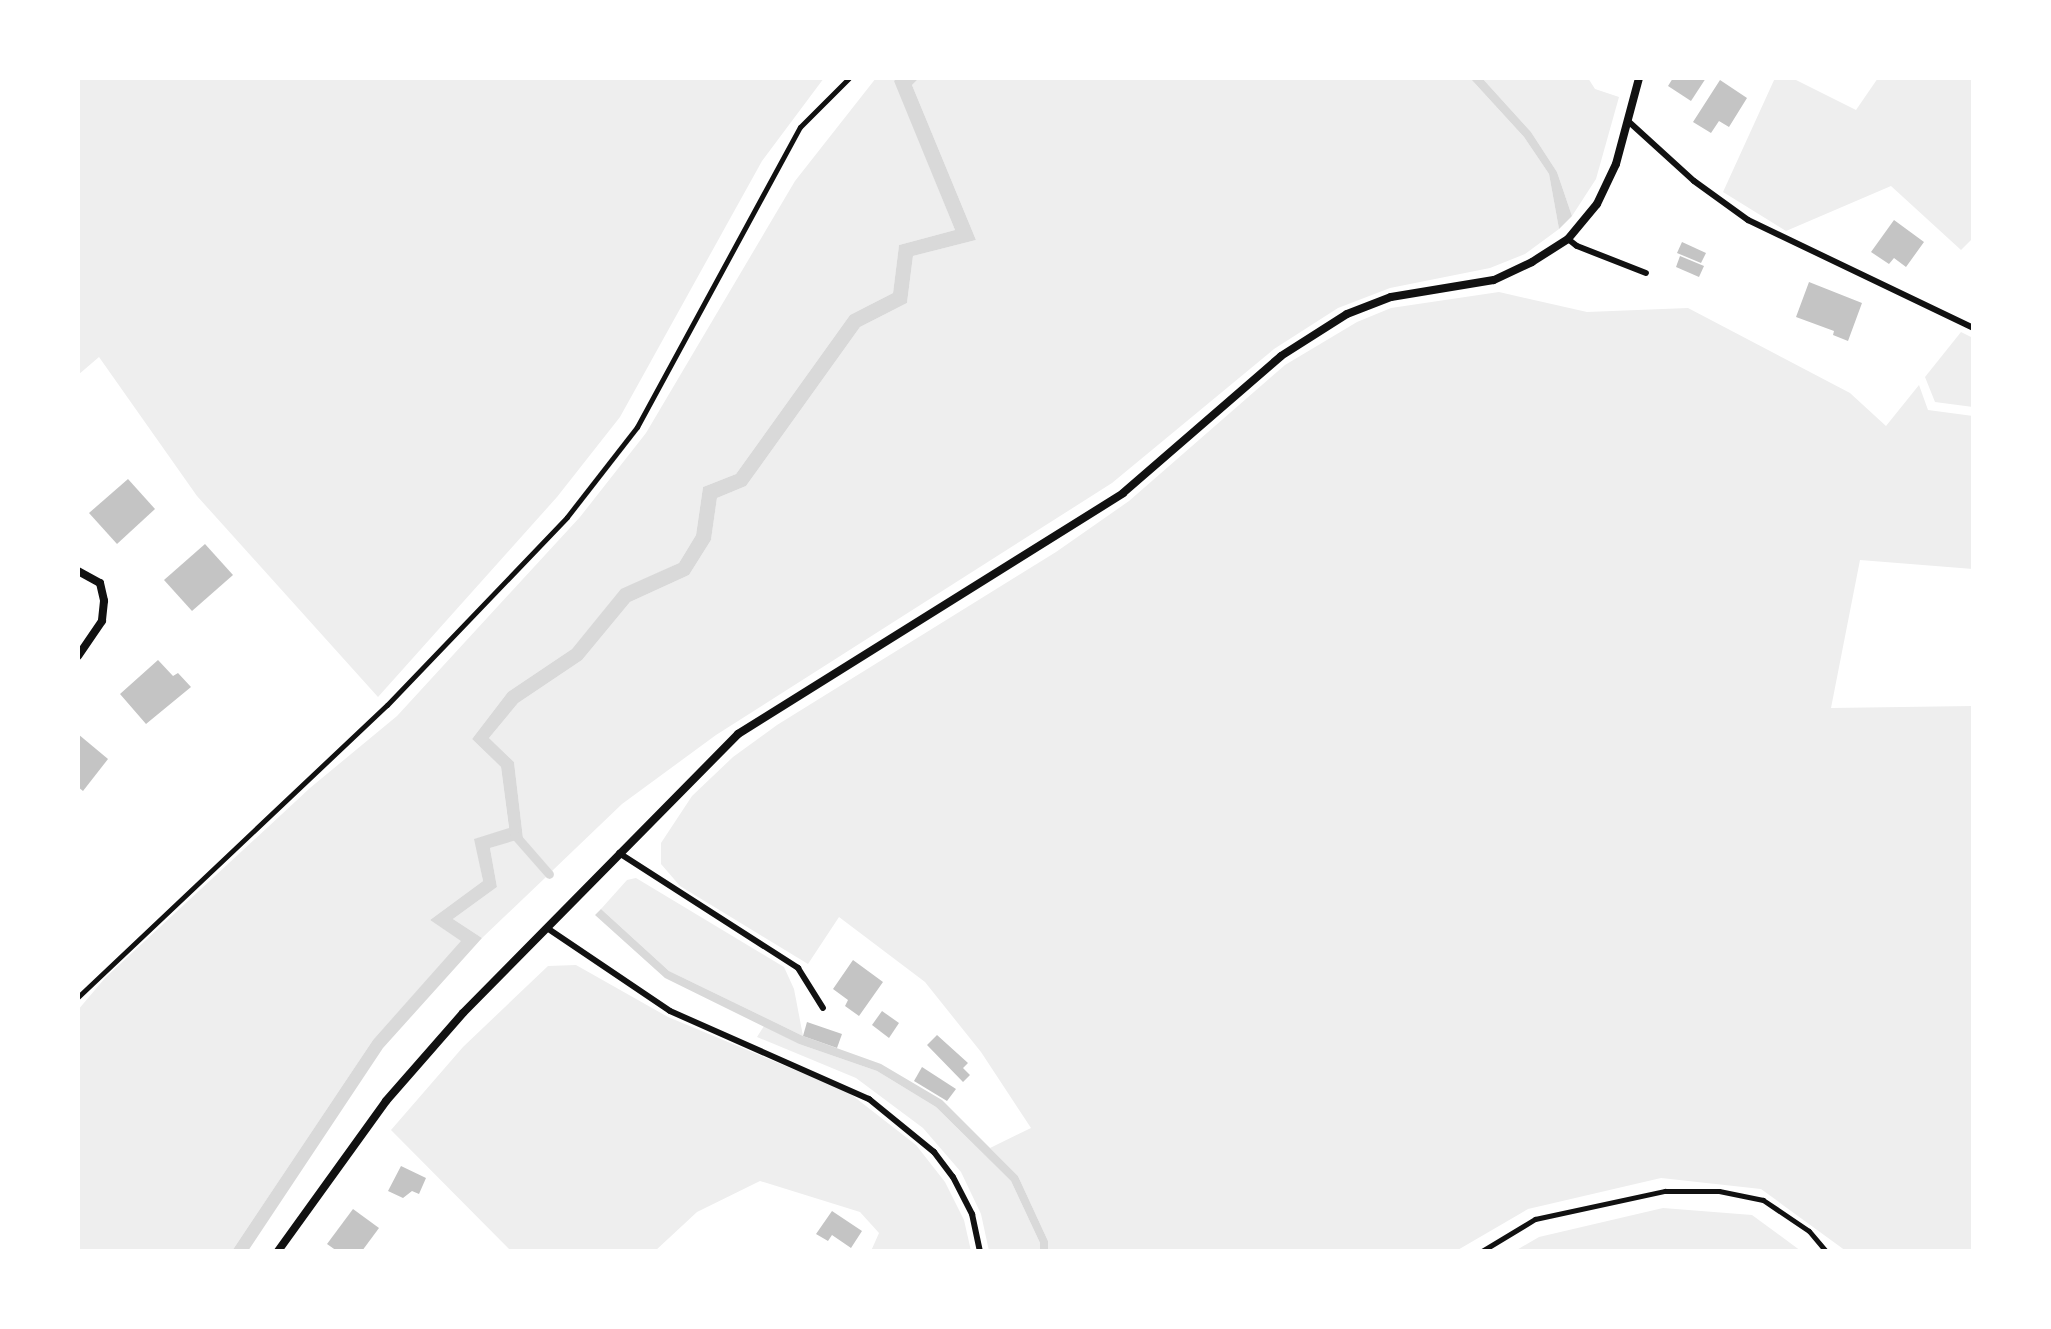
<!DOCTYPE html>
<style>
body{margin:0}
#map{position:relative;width:2051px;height:1329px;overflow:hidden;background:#fff;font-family:Montserrat,sans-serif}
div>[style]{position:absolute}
.green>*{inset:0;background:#eee}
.water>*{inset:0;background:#d9d9d9}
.stream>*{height:9px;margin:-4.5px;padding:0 4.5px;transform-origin:4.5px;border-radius:4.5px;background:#d9d9d9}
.building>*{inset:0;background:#c4c4c4}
.path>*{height:5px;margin:-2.5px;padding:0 2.5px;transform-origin:2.5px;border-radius:2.5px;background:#111}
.service>*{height:6px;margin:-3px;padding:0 3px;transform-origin:3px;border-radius:3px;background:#111}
.minor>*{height:8px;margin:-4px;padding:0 4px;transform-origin:4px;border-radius:4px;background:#111}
span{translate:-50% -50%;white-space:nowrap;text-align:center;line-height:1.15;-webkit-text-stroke:7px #fff;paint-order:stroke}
.frame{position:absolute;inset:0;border:80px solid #fff;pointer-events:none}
</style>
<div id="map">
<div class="green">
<div style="clip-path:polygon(78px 78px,824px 78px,762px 161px,620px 417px,557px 497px,378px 697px,197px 496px,99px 357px,78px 375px)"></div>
<div style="clip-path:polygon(876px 78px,897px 78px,895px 81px,955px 230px,899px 245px,893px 293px,850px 315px,736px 474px,703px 487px,696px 535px,679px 563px,621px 590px,572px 649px,508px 692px,472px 739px,501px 767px,509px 829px,475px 839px,483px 881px,430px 920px,462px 941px,373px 1040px,232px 1251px,78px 1251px,78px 1010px,105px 978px,310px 788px,397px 716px,580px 517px,646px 433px,795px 181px)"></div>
<div style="clip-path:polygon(919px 78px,1470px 78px,1524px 137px,1549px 174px,1559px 229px,1525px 254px,1490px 268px,1390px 288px,1338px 308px,1274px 349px,1112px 483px,716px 735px,622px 804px,552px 871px,523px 838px,514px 762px,489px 738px,518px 703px,582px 660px,630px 602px,689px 575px,711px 540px,717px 498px,746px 486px,860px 327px,907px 303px,913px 256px,976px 240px,912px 85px)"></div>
<div style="clip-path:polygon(1482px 78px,1588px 78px,1595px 89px,1619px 97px,1596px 179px,1572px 216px,1557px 172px,1531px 132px)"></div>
<div style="clip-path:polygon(1775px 78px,1792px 78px,1856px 110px,1878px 78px,1973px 78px,1973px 238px,1961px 250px,1891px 186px,1786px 231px,1723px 192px)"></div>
<div style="clip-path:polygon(1499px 292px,1587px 312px,1688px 308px,1850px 393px,1886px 426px,1919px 385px,1928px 410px,1973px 416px,1973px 569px,1860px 560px,1831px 708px,1973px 706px,1973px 1251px,1846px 1251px,1761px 1189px,1661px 1178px,1528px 1209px,1456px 1251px,1048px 1251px,1048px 1241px,1018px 1176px,990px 1148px,1031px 1128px,981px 1052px,925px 982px,839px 917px,808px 964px,680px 886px,661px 864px,661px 843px,692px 796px,733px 757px,777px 725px,1056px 552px,1129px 501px,1285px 365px,1357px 322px,1391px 308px)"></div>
<div style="clip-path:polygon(1961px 332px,1973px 338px,1973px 407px,1935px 402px,1925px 377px)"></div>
<div style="clip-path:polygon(514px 840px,546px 877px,482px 938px,453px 919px,497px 887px,490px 848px)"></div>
<div style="clip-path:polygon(636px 878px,784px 967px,794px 989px,803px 1036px,669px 971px,601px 909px,627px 880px)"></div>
<div style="clip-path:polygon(576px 965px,668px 1017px,848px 1092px,916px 1145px,945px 1182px,964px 1220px,971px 1251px,871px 1251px,879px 1233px,860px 1212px,760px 1181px,697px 1212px,655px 1251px,511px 1251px,391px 1130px,463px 1047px,548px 966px)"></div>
<div style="clip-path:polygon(764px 1026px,799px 1044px,877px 1071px,936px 1107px,1011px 1181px,1040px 1243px,1040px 1251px,989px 1251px,981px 1214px,961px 1172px,923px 1128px,856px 1078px,757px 1037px)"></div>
<div style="clip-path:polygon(1663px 1208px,1752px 1215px,1801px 1251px,1515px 1251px,1539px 1237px)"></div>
</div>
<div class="water">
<div style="clip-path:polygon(897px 78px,919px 78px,912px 85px,976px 240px,913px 256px,907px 303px,860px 327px,746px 486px,717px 498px,711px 540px,689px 575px,630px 602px,582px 660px,518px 703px,489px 738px,514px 762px,523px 838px,490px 848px,497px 887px,453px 919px,482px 938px,383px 1048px,248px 1251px,232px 1251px,373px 1040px,461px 941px,430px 920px,483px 881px,474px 839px,509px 828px,501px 767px,472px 739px,508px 692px,572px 649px,621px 589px,679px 563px,696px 535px,703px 487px,736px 474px,850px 315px,893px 293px,899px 245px,955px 230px,894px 81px)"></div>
<div style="clip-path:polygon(1470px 78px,1482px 78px,1531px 132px,1557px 172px,1572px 216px,1559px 229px,1549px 174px,1524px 137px)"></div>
<div style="clip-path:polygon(601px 909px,669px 971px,803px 1036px,881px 1064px,942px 1100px,1018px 1176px,1048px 1241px,1048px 1251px,1040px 1251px,1040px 1243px,1011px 1181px,936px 1107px,877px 1071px,799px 1044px,665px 978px,595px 915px)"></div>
</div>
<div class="stream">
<div style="left:514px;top:834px;width:53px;rotate:48.8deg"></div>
</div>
<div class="building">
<div style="clip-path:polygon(1673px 78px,1706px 78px,1691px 101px,1668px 86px)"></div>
<div style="clip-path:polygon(1720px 80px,1747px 98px,1729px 127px,1719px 121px,1711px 133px,1693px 122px)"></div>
<div style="clip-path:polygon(1894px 220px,1924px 242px,1906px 267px,1894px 258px,1889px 264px,1871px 252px)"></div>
<div style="clip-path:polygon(1682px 242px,1706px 253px,1701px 263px,1677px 253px)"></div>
<div style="clip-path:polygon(1680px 256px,1704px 266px,1699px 277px,1676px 267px)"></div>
<div style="clip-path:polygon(1809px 282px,1862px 303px,1848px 341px,1833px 335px,1834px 331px,1796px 317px)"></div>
<div style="clip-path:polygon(128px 479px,155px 509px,117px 544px,89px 513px)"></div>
<div style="clip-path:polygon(205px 544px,233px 575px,192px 611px,164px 580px)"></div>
<div style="clip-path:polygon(158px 660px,173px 676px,178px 673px,191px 687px,146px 724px,120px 694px)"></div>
<div style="clip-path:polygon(78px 734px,108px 759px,83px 791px,78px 787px)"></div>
<div style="clip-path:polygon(853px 960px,883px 982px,859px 1016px,845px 1006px,848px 1000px,833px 989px)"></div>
<div style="clip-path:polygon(882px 1011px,899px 1023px,889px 1038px,872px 1025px)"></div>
<div style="clip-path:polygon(807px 1022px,842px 1034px,837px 1048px,803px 1036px)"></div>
<div style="clip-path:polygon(937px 1035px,968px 1063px,963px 1068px,970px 1075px,963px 1082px,927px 1045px)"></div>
<div style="clip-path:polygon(922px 1067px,956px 1089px,947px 1101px,914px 1081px)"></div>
<div style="clip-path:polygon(401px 1166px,426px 1178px,419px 1194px,412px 1191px,403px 1198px,388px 1191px)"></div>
<div style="clip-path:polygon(353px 1209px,379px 1228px,362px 1251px,337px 1251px,327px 1244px)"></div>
<div style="clip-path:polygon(832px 1211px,862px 1231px,851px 1248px,832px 1235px,828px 1241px,816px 1234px)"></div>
</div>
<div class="path">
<div style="left:78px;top:997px;width:425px;rotate:-43.4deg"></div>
<div style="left:387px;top:705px;width:260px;rotate:-46.2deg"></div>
<div style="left:567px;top:517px;width:114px;rotate:-52.1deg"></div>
<div style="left:637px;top:427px;width:341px;rotate:-61.5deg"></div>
<div style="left:800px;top:127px;width:69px;rotate:-45deg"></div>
<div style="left:1482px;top:1251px;width:62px;rotate:-31.1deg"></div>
<div style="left:1535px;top:1219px;width:133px;rotate:-12.2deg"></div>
<div style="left:1665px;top:1191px;width:54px"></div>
<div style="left:1719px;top:1191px;width:45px;rotate:11.6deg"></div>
<div style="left:1763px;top:1200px;width:55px;rotate:34deg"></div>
<div style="left:1809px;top:1231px;width:26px;rotate:50deg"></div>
</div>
<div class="service">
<div style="left:1628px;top:121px;width:89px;rotate:42.3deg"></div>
<div style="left:1694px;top:181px;width:67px;rotate:35.8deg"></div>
<div style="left:1748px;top:220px;width:250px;rotate:25.6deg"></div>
<div style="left:1568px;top:239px;width:11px;rotate:38deg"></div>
<div style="left:1577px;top:246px;width:74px;rotate:21.4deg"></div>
<div style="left:619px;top:853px;width:213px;rotate:32.7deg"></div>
<div style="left:798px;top:968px;width:47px;rotate:58deg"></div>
<div style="left:547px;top:928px;width:148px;rotate:34deg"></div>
<div style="left:670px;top:1011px;width:218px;rotate:23.9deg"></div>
<div style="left:869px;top:1099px;width:84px;rotate:39.2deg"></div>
<div style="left:934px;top:1152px;width:31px;rotate:53deg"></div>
<div style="left:953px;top:1177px;width:42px;rotate:62.8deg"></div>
<div style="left:972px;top:1214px;width:38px;rotate:78deg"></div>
</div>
<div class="minor">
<div style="left:78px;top:571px;width:25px;rotate:29deg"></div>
<div style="left:100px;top:583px;width:18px;rotate:77deg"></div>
<div style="left:104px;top:601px;width:20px;rotate:96deg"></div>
<div style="left:102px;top:621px;width:42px;rotate:124.4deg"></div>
<div style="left:278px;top:1251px;width:185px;rotate:-54.2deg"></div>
<div style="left:386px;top:1101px;width:117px;rotate:-48.8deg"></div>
<div style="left:463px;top:1013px;width:392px;rotate:-45.4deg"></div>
<div style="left:738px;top:734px;width:454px;rotate:-32deg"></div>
<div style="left:1123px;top:493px;width:209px;rotate:-40.9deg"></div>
<div style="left:1281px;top:356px;width:78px;rotate:-32.5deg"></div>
<div style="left:1347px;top:314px;width:47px;rotate:-21.1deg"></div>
<div style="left:1391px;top:297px;width:104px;rotate:-9.4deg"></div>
<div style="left:1494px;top:280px;width:42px;rotate:-25.3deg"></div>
<div style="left:1532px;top:262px;width:43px;rotate:-32.6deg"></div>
<div style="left:1568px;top:239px;width:45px;rotate:-50.4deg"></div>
<div style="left:1597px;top:204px;width:44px;rotate:-64.6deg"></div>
<div style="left:1616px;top:164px;width:89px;rotate:-75deg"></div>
</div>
<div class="frame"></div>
</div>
